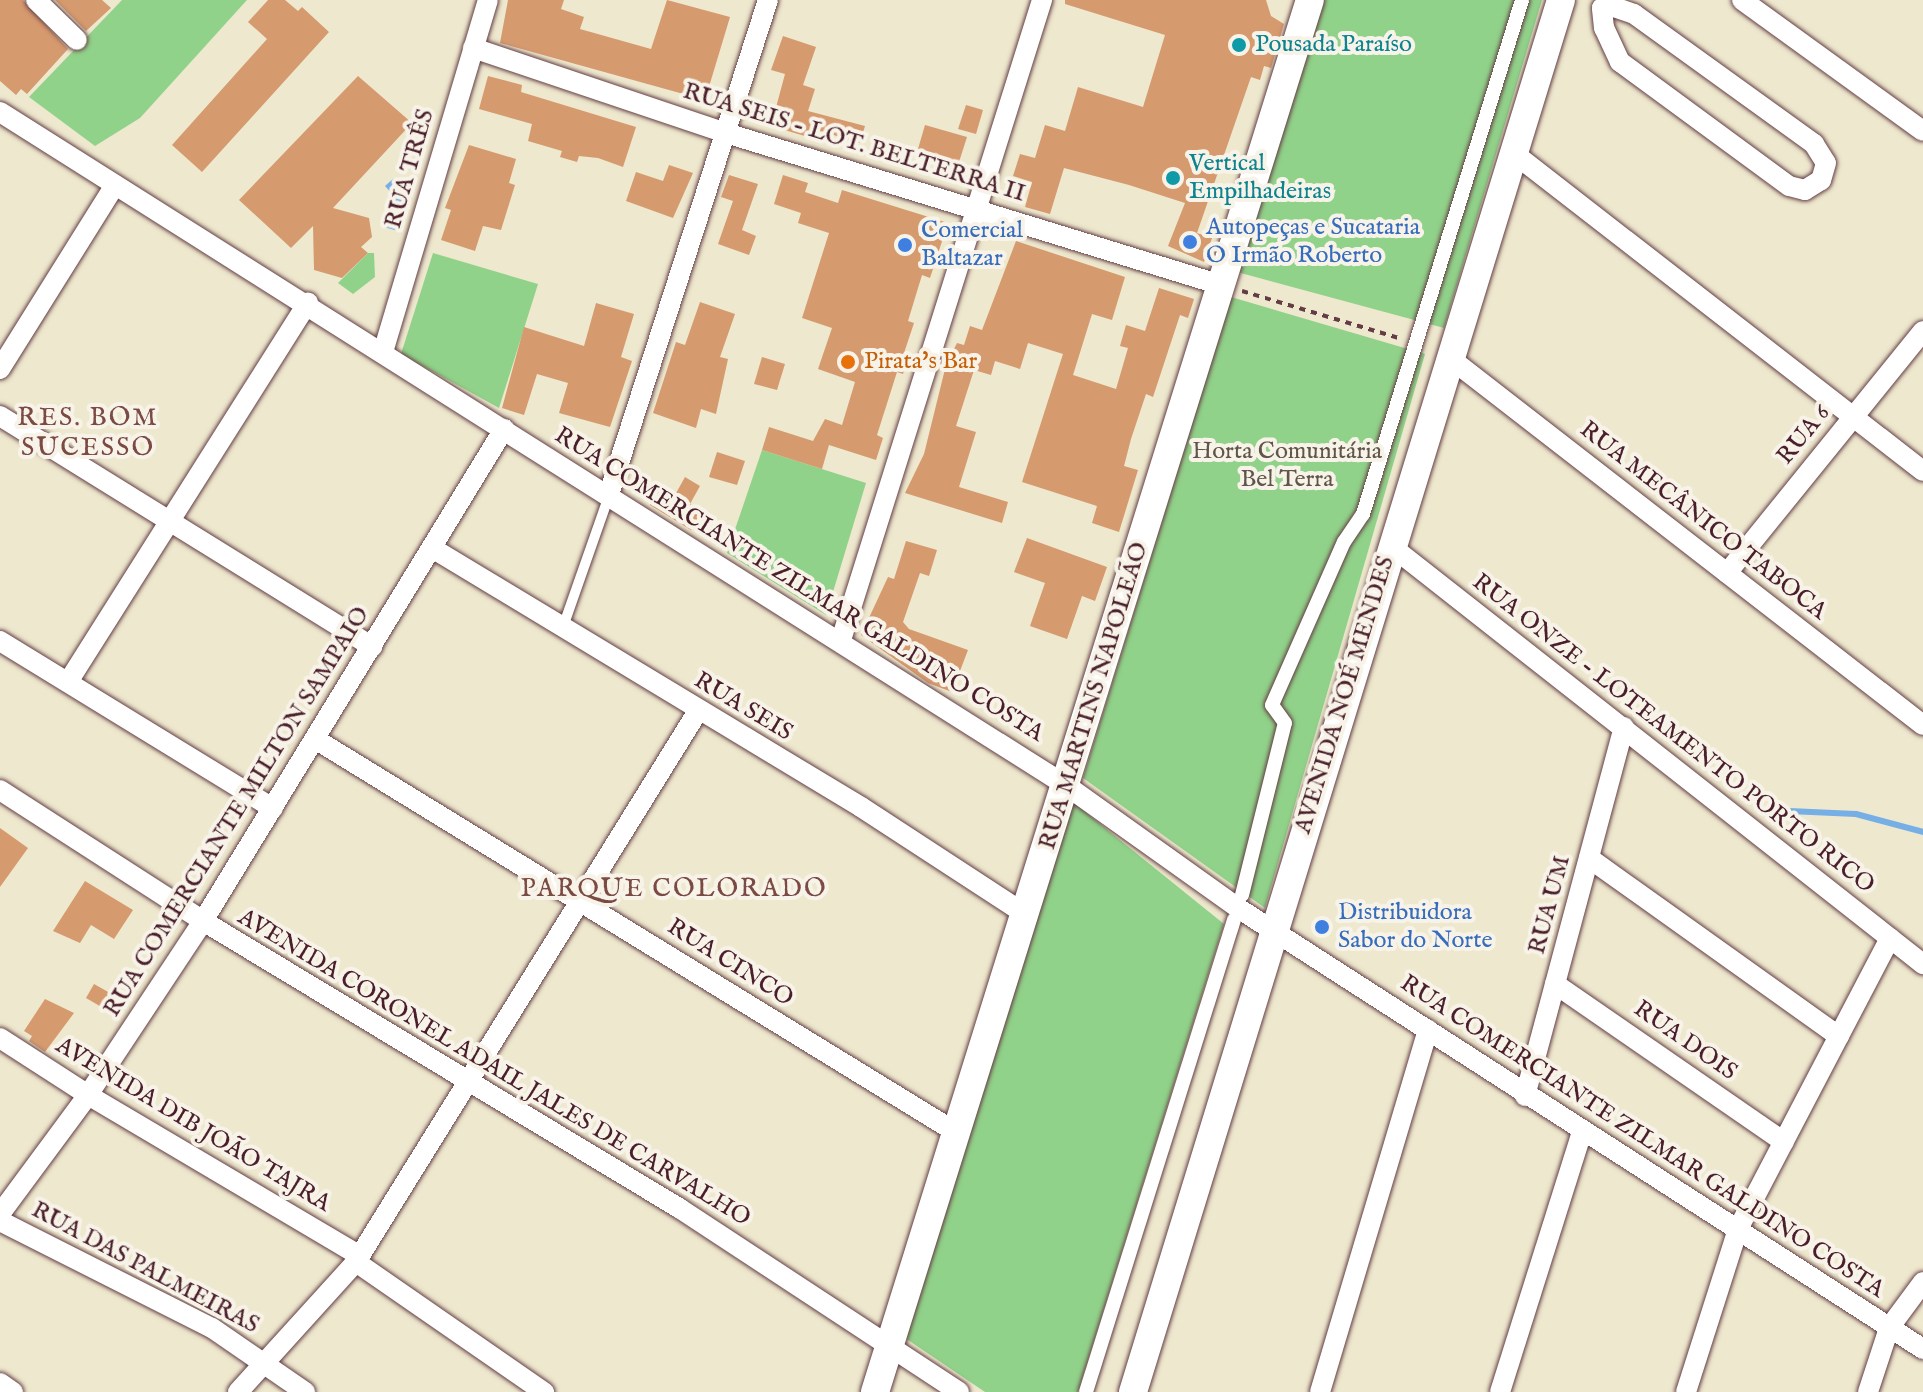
<!DOCTYPE html>
<meta charset="utf-8">
<style>
body{margin:0}
#map{position:relative;width:1923px;height:1392px;overflow:hidden;background:#eee8ce;font-family:"IM FELL English",serif}
div>[style]{position:absolute}
.green>*{inset:0;background:#91d28a}
.water>*{inset:0;background:#76afe6}
.stream>*{height:6px;margin:-3px;padding:0 3px;transform-origin:3px;border-radius:3px;background:#76afe6}
.building>*{inset:0;background:#d69a6f}
.path>*{height:4px;margin-top:-2px;transform-origin:0;background:repeating-linear-gradient(90deg,#633d43 0 6px,transparent 0 12px)}
.roads{filter:drop-shadow(0 0 2px #633d43) drop-shadow(0 0 2px #633d43)}
.service>*{height:10px;margin:-5px;padding:0 5px;transform-origin:5px;border-radius:5px;background:#fff}
.pedestrian>*{height:14px;margin:-7px;padding:0 7px;transform-origin:7px;border-radius:7px;background:#fff}
.minor>*{height:20px;margin:-10px;padding:0 10px;transform-origin:10px;border-radius:10px;background:#fff}
.secondary>*{height:28px;margin:-14px;padding:0 14px;transform-origin:14px;border-radius:14px;background:#fff}
.dots>*{width:22px;height:22px;translate:-50% -50%;box-sizing:border-box;border:4px solid #f7f3e8;border-radius:50%}
span{translate:-50% -50%;white-space:nowrap;text-align:center;line-height:1.15;-webkit-text-stroke:8px #f7f3e8;paint-order:stroke}
.culture-label{font-size:24px;color:#0d838f}
.left{translate:0 -50%;text-align:left}
.street-label{font-size:24px;color:#4a1f2b}
.shop-label{font-size:24px;color:#366cbe}
.food-label{font-size:24px;color:#c56008}
.park-label{font-size:24px;color:#5f5548}
.neighbourhood-label{font-size:26px;color:#7b4a43;letter-spacing:2px}
</style>
<div id="map">
<div class="green">
<div style="clip-path:polygon(122px 0,247px 0,140px 118px,95px 146px,29px 97px)"></div>
<div style="clip-path:polygon(1323px 0,1542px 0,1444px 328px,1237px 272px)"></div>
<div style="clip-path:polygon(368px 253px,374px 253px,375px 277px,353px 294px,338px 283px)"></div>
<div style="clip-path:polygon(433px 253px,538px 284px,499px 408px,401px 354px)"></div>
<div style="clip-path:polygon(1231px 297px,1425px 354px,1265px 908px,1083px 778px)"></div>
<div style="clip-path:polygon(762px 450px,866px 483px,826px 615px,727px 553px)"></div>
<div style="clip-path:polygon(1074px 803px,1224px 924px,1078px 1392px,985px 1392px,905px 1338px)"></div>
</div>
<div class="water">
<div style="clip-path:polygon(394px 178px,410px 196px,398px 231px,384px 227px,394px 196px,385px 186px)"></div>
</div>
<div class="stream">
<div style="left:1767px;top:810px;width:89px;rotate:2.6deg"></div>
<div style="left:1856px;top:814px;width:69px;rotate:15deg"></div>
</div>
<div class="building">
<div style="clip-path:polygon(0 0,23px 0,68px 49px,27px 94px,21px 89px,16px 95px,0 81px)"></div>
<div style="clip-path:polygon(55px 0,102px 0,111px 8px,86px 31px)"></div>
<div style="clip-path:polygon(268px 0,285px 0,298px 11px,302px 7px,329px 32px,202px 172px,172px 145px,267px 39px,248px 22px)"></div>
<div style="clip-path:polygon(508px 0,564px 0,561px 9px,584px 17px,580px 29px,651px 49px,667px 0,730px 17px,705px 100px,500px 43px)"></div>
<div style="clip-path:polygon(1065px 0,1266px 0,1271px 16px,1284px 24px,1271px 68px,1264px 66px,1260px 80px,1251px 77px,1197px 233px,1212px 238px,1204px 262px,1168px 246px,1185px 203px,1129px 185px,1064px 168px,1050px 214px,1025px 207px,1032px 182px,1013px 176px,1020px 154px,1035px 158px,1045px 125px,1065px 131px,1078px 87px,1143px 107px,1165px 35px,1065px 4px)"></div>
<div style="clip-path:polygon(783px 36px,816px 47px,803px 85px,815px 89px,808px 111px,865px 126px,860px 143px,817px 130px,815px 139px,771px 126px,785px 74px,771px 70px)"></div>
<div style="clip-path:polygon(358px 76px,412px 123px,333px 208px,369px 218px,372px 237px,361px 247px,368px 253px,342px 278px,314px 270px,313px 226px,291px 248px,239px 200px)"></div>
<div style="clip-path:polygon(488px 76px,522px 85px,521px 92px,636px 127px,623px 167px,598px 158px,579px 156px,577px 162px,560px 157px,562px 151px,528px 141px,532px 124px,479px 109px)"></div>
<div style="clip-path:polygon(966px 105px,983px 110px,976px 134px,958px 129px)"></div>
<div style="clip-path:polygon(925px 125px,967px 137px,959px 162px,918px 149px)"></div>
<div style="clip-path:polygon(469px 145px,516px 159px,509px 183px,515px 185px,501px 230px,483px 226px,475px 251px,441px 240px,451px 210px,445px 208px)"></div>
<div style="clip-path:polygon(669px 165px,693px 173px,673px 218px,626px 201px,636px 172px,663px 181px)"></div>
<div style="clip-path:polygon(729px 175px,758px 184px,742px 230px,756px 236px,749px 255px,718px 244px,733px 201px,721px 197px)"></div>
<div style="clip-path:polygon(783px 175px,808px 183px,805px 192px,838px 203px,842px 190px,948px 223px,930px 278px,922px 275px,908px 321px,914px 323px,903px 356px,909px 357px,903px 374px,897px 372px,877px 435px,883px 438px,876px 460px,829px 445px,822px 469px,762px 450px,769px 427px,813px 441px,825px 419px,842px 425px,855px 382px,818px 369px,832px 328px,802px 318px,829px 233px,798px 223px,801px 213px,774px 204px)"></div>
<div style="clip-path:polygon(1016px 241px,1125px 277px,1112px 320px,1092px 314px,1073px 375px,1116px 389px,1128px 348px,1120px 346px,1126px 325px,1145px 331px,1159px 288px,1194px 299px,1188px 318px,1180px 315px,1153px 397px,1146px 394px,1131px 439px,1124px 466px,1138px 470px,1119px 532px,1092px 523px,1097px 506px,1022px 482px,1063px 354px,1028px 343px,1020px 369px,995px 361px,991px 375px,974px 370px,956px 426px,976px 432px,959px 487px,1008px 502px,1002px 523px,905px 493px,924px 454px,946px 365px,957px 343px,964px 345px,970px 326px,982px 330px)"></div>
<div style="clip-path:polygon(700px 302px,735px 314px,720px 357px,728px 359px,716px 414px,701px 409px,696px 428px,653px 413px,676px 342px,685px 345px)"></div>
<div style="clip-path:polygon(596px 303px,634px 314px,621px 357px,632px 361px,610px 427px,559px 413px,568px 383px,537px 374px,524px 415px,502px 408px,524px 327px,584px 346px)"></div>
<div style="clip-path:polygon(762px 357px,785px 364px,777px 390px,754px 384px)"></div>
<div style="clip-path:polygon(717px 452px,745px 461px,737px 485px,709px 477px)"></div>
<div style="clip-path:polygon(685px 477px,700px 486px,690px 504px,702px 511px,691px 530px,650px 505px,661px 487px,675px 495px)"></div>
<div style="clip-path:polygon(1027px 538px,1107px 567px,1095px 601px,1082px 596px,1067px 639px,1030px 626px,1045px 583px,1014px 572px)"></div>
<div style="clip-path:polygon(906px 541px,937px 550px,929px 576px,920px 573px,903px 622px,909px 629px,968px 650px,952px 692px,928px 683px,861px 635px,888px 577px,894px 579px)"></div>
<div style="clip-path:polygon(0 828px,28px 848px,0 887px)"></div>
<div style="clip-path:polygon(85px 881px,133px 910px,114px 939px,91px 925px,80px 943px,53px 931px)"></div>
<div style="clip-path:polygon(94px 984px,119px 998px,110px 1012px,86px 998px)"></div>
<div style="clip-path:polygon(45px 999px,74px 1013px,45px 1052px,29px 1041px,32px 1036px,24px 1031px)"></div>
</div>
<div class="path">
<div style="left:1242px;top:291px;width:167px;rotate:16.7deg"></div>
</div>
<div class="roads">
<div class="service">
<div style="left:563px;top:627px;width:139px;rotate:-70.7deg"></div>
</div>
<div class="pedestrian">
<div style="left:1242px;top:895px;width:177px;rotate:-76deg"></div>
<div style="left:1285px;top:723px;width:22px;rotate:-126deg"></div>
<div style="left:1272px;top:705px;width:178px;rotate:-66.2deg"></div>
<div style="left:1344px;top:542px;width:34px;rotate:-56deg"></div>
<div style="left:1363px;top:514px;width:538px;rotate:-72.81deg"></div>
<div style="left:1086px;top:1392px;width:495px;rotate:-72.6deg"></div>
</div>
<div class="minor">
<div style="left:36px;top:0;width:57px;rotate:44.3deg"></div>
<div style="left:1742px;top:0;width:223px;rotate:35.9deg"></div>
<div style="left:1614px;top:7px;width:21px;rotate:19deg"></div>
<div style="left:1634px;top:14px;width:222px;rotate:35.8deg"></div>
<div style="left:1814px;top:144px;width:22px;rotate:58deg"></div>
<div style="left:1826px;top:163px;width:18px;rotate:106deg"></div>
<div style="left:1821px;top:180px;width:19px;rotate:148deg"></div>
<div style="left:1805px;top:190px;width:16px;rotate:-166deg"></div>
<div style="left:1789px;top:186px;width:210px;rotate:-143.7deg"></div>
<div style="left:1620px;top:62px;width:38px;rotate:-115deg"></div>
<div style="left:1604px;top:28px;width:20px;rotate:-96deg"></div>
<div style="left:1602px;top:8px;width:12px;rotate:-5deg"></div>
<div style="left:473px;top:48px;width:267px;rotate:18.6deg"></div>
<div style="left:726px;top:133px;width:518px;rotate:17.07deg"></div>
<div style="left:0;top:112px;width:1262px;rotate:32.28deg"></div>
<div style="left:1067px;top:786px;width:210px;rotate:35.5deg"></div>
<div style="left:1238px;top:908px;width:815px;rotate:32.77deg"></div>
<div style="left:1516px;top:155px;width:515px;rotate:37.83deg"></div>
<div style="left:383px;top:352px;width:367px;rotate:-73.4deg"></div>
<div style="left:1451px;top:359px;width:597px;rotate:37.79deg"></div>
<div style="left:0;top:369px;width:217px;rotate:-58deg"></div>
<div style="left:0;top:416px;width:438px;rotate:31.8deg"></div>
<div style="left:609px;top:494px;width:519px;rotate:-72.16deg"></div>
<div style="left:1391px;top:546px;width:677px;rotate:38.16deg"></div>
<div style="left:432px;top:548px;width:501px;rotate:31.12deg"></div>
<div style="left:861px;top:807px;width:196px;rotate:33.1deg"></div>
<div style="left:1727px;top:573px;width:311px;rotate:-51deg"></div>
<div style="left:841px;top:640px;width:671px;rotate:-72.56deg"></div>
<div style="left:0;top:641px;width:320px;rotate:31.5deg"></div>
<div style="left:68px;top:682px;width:449px;rotate:-57.7deg"></div>
<div style="left:315px;top:739px;width:750px;rotate:31.53deg"></div>
<div style="left:0;top:790px;width:242px;rotate:32.8deg"></div>
<div style="left:203px;top:921px;width:556px;rotate:31.09deg"></div>
<div style="left:679px;top:1208px;width:335px;rotate:33.3deg"></div>
<div style="left:1589px;top:858px;width:307px;rotate:35.5deg"></div>
<div style="left:1555px;top:984px;width:278px;rotate:34.6deg"></div>
<div style="left:0;top:1038px;width:105px;rotate:32.9deg"></div>
<div style="left:88px;top:1095px;width:316px;rotate:30.6deg"></div>
<div style="left:1525px;top:1096px;width:382px;rotate:-75deg"></div>
<div style="left:0;top:1214px;width:148px;rotate:-53.5deg"></div>
<div style="left:88px;top:1095px;width:209px;rotate:-56.5deg"></div>
<div style="left:203px;top:921px;width:577px;rotate:-58.54deg"></div>
<div style="left:0;top:1221px;width:237px;rotate:26.8deg"></div>
<div style="left:212px;top:1328px;width:113px;rotate:34.5deg"></div>
<div style="left:356px;top:1262px;width:229px;rotate:34.7deg"></div>
<div style="left:0;top:1383px;width:16px;rotate:35deg"></div>
<div style="left:238px;top:1392px;width:176px;rotate:-47.8deg"></div>
<div style="left:356px;top:1262px;width:649px;rotate:-58.17deg"></div>
<div style="left:1320px;top:1392px;width:378px;rotate:-73.4deg"></div>
<div style="left:1500px;top:1392px;width:273px;rotate:-72.5deg"></div>
<div style="left:1686px;top:1392px;width:171px;rotate:-72.3deg"></div>
<div style="left:1738px;top:1229px;width:328px;rotate:-62.4deg"></div>
<div style="left:1868px;top:1392px;width:67px;rotate:-71.8deg"></div>
<div style="left:1889px;top:1328px;width:57px;rotate:-53.5deg"></div>
</div>
<div class="secondary">
<div style="left:875px;top:1392px;width:1458px;rotate:-72.65deg"></div>
<div style="left:1133px;top:1392px;width:1456px;rotate:-72.91deg"></div>
</div>
</div>
<div class="dots">
<div style="left:1239px;top:45px;background:#0f9aa8"></div>
<div style="left:1173px;top:178px;background:#0f9aa8"></div>
<div style="left:1190px;top:242px;background:#3f7fe0"></div>
<div style="left:905px;top:245px;background:#3f7fe0"></div>
<div style="left:848px;top:362px;background:#e8710a"></div>
<div style="left:1322px;top:927px;background:#3f7fe0"></div>
</div>
<div class="culture-label">
<span class="left" style="left:1255px;top:45px">Pousada Paraíso</span>
<span class="left" style="left:1189px;top:178px">Vertical<br>Empilhadeiras</span>
</div>
<div class="street-label">
<span style="left:854px;top:143px;rotate:17deg">RUA SEIS - LOT. BELTERRA II</span>
<span style="left:410px;top:169px;rotate:-74deg">RUA TRÊS</span>
<span style="left:1804px;top:435px;rotate:-51deg">RUA 6</span>
<span style="left:1703px;top:521px;rotate:38deg">RUA MECÂNICO TABOCA</span>
<span style="left:799px;top:585px;rotate:32deg">RUA COMERCIANTE ZILMAR GALDINO COSTA</span>
<span style="left:1345px;top:695px;rotate:-73deg">AVENIDA NOÉ MENDES</span>
<span style="left:1094px;top:696px;rotate:-73deg">RUA MARTINS NAPOLEÃO</span>
<span style="left:743px;top:707px;rotate:31deg">RUA SEIS</span>
<span style="left:1673px;top:734px;rotate:38deg">RUA ONZE - LOTEAMENTO PORTO RICO</span>
<span style="left:237px;top:812px;rotate:-58deg">RUA COMERCIANTE MILTON SAMPAIO</span>
<span style="left:1550px;top:905px;rotate:-75deg">RUA UM</span>
<span style="left:730px;top:963px;rotate:32deg">RUA CINCO</span>
<span style="left:1685px;top:1041px;rotate:35deg">RUA DOIS</span>
<span style="left:494px;top:1068px;rotate:31deg">AVENIDA CORONEL ADAIL JALES DE CARVALHO</span>
<span style="left:193px;top:1125px;rotate:31deg">AVENIDA DIB JOÃO TAJRA</span>
<span style="left:1642px;top:1137px;rotate:33deg">RUA COMERCIANTE ZILMAR GALDINO COSTA</span>
<span style="left:145px;top:1268px;rotate:28deg">RUA DAS PALMEIRAS</span>
</div>
<div class="shop-label">
<span class="left" style="left:1206px;top:242px">Autopeças e Sucataria<br>O Irmão Roberto</span>
<span class="left" style="left:921px;top:245px">Comercial<br>Baltazar</span>
<span class="left" style="left:1338px;top:927px">Distribuidora<br>Sabor do Norte</span>
</div>
<div class="food-label">
<span class="left" style="left:864px;top:362px">Pirata's Bar</span>
</div>
<div class="park-label">
<span style="left:1287px;top:466px">Horta Comunitária<br>Bel Terra</span>
</div>
<div class="neighbourhood-label">
<span style="left:88px;top:433px">RES. BOM<br>SUCESSO</span>
<span style="left:674px;top:889px">PARQUE COLORADO</span>
</div>
</div>
